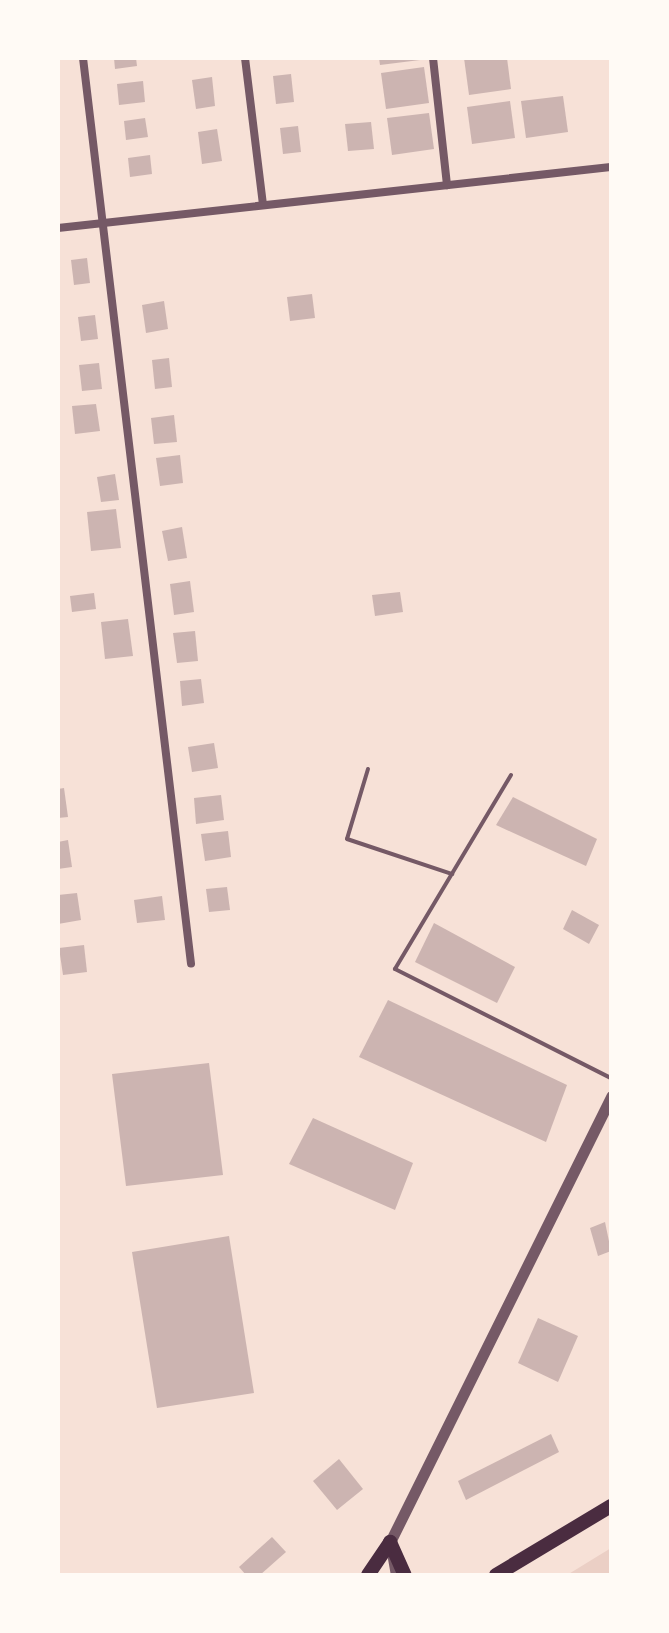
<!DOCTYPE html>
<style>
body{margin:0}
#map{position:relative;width:669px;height:1633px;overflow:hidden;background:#f7e1d7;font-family:"PT Sans Narrow",sans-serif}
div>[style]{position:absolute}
.green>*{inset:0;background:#ebcfc5}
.building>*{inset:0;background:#ccb4b1}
.service>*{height:4px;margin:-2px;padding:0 2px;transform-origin:2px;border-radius:2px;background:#755966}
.minor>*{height:8px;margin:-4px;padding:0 4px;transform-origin:4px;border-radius:4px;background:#755966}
.tertiary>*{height:11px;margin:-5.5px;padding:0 5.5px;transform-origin:5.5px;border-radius:5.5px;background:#755966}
.primary>*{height:14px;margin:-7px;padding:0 7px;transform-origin:7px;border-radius:7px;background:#4a2c40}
span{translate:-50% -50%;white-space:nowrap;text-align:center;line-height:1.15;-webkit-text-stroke:8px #fffaf5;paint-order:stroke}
.frame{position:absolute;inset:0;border:60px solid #fffaf5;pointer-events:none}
</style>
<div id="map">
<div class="green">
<div style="clip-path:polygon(611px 1548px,611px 1575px,567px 1575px)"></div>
</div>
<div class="building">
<div style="clip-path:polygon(114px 58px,136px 58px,137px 66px,115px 69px)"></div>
<div style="clip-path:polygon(379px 58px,420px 58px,420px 60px,380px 65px)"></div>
<div style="clip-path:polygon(464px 58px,507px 58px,511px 89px,469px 95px)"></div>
<div style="clip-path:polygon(424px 67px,429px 103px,386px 109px,381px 73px)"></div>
<div style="clip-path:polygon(291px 74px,294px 102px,276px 104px,273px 76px)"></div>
<div style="clip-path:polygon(212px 77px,215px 106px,196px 109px,192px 80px)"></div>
<div style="clip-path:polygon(143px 81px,145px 102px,119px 105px,117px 84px)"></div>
<div style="clip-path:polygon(563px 96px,568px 132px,526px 138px,521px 101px)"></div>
<div style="clip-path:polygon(510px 101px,515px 138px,472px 144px,467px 107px)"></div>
<div style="clip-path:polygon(429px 113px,434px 149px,392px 155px,387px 118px)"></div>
<div style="clip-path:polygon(145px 118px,148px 137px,126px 140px,124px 121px)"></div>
<div style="clip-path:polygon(371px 122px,374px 149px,348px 151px,345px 124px)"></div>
<div style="clip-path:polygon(298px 126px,301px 152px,283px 154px,280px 128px)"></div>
<div style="clip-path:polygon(217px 129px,222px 161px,202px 164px,198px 132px)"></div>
<div style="clip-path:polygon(150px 155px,152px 174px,130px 177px,128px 158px)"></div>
<div style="clip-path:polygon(87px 258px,90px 283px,74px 285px,71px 260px)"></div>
<div style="clip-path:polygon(312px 294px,315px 318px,290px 321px,287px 297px)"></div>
<div style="clip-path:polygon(164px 301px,168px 329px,146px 333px,142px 305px)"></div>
<div style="clip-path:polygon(95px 315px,98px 339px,81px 341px,78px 317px)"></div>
<div style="clip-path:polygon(169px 358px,172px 387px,155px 389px,152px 360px)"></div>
<div style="clip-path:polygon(99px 363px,102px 389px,82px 391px,79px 365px)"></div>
<div style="clip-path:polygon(96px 404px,100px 431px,75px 434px,72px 406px)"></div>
<div style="clip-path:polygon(174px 415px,177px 442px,154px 444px,151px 418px)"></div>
<div style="clip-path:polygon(180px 455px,183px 483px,160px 486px,156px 458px)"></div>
<div style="clip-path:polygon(115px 474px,119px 500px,101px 502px,97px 477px)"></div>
<div style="clip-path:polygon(116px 509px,121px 548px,91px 551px,87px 512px)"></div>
<div style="clip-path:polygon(182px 527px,187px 558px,168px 561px,162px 531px)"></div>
<div style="clip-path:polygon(190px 581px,194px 612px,174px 615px,170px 584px)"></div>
<div style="clip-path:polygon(400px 592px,403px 612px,375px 616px,372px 595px)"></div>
<div style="clip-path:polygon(94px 593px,96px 609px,72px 612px,70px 596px)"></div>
<div style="clip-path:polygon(128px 619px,133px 656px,105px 659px,101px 622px)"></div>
<div style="clip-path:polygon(195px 631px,198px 661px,177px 663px,173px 633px)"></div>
<div style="clip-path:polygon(201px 679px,204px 703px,182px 706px,180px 681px)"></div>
<div style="clip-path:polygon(214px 743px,218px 768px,192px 772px,188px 747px)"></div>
<div style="clip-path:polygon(64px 788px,68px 817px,58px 818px,58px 789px)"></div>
<div style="clip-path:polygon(221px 795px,224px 820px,196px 824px,194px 798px)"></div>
<div style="clip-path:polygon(513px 797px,597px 839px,586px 866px,496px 825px)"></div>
<div style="clip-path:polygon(228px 831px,231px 857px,205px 861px,201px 834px)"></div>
<div style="clip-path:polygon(68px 840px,72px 867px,58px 869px,58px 842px)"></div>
<div style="clip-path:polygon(227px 887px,230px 910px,209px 912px,206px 889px)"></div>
<div style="clip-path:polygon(77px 893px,81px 920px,58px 924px,58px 895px)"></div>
<div style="clip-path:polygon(162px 896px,165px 920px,137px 923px,134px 900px)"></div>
<div style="clip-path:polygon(572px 910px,599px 925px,589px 944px,563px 929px)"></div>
<div style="clip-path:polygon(434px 923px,515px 967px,497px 1003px,415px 962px)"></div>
<div style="clip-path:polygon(84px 945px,87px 972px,63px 975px,59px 948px)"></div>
<div style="clip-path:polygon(388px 1000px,567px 1085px,546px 1142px,359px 1057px)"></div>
<div style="clip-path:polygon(209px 1063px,223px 1175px,126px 1186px,112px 1074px)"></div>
<div style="clip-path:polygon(313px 1118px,413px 1163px,395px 1210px,289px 1164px)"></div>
<div style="clip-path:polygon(605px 1222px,611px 1251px,598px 1256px,590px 1228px)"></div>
<div style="clip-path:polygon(229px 1236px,254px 1393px,157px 1408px,132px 1252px)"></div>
<div style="clip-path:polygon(538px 1318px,578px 1336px,558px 1382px,518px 1363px)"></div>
<div style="clip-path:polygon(551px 1434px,559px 1452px,466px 1500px,458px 1481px)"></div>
<div style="clip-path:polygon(339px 1459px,363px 1489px,337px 1510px,313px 1481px)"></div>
<div style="clip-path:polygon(272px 1537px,286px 1552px,260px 1575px,246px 1575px,239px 1567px)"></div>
</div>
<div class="service">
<div style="left:368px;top:769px;width:73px;rotate:106.7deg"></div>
<div style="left:347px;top:839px;width:111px;rotate:18.4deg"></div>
<div style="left:511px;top:775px;width:226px;rotate:120.9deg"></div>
<div style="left:395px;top:969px;width:242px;rotate:26.8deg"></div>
</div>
<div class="minor">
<div style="left:83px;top:58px;width:912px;rotate:83.2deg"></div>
<div style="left:245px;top:58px;width:147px;rotate:83deg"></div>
<div style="left:433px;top:58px;width:128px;rotate:83.7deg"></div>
<div style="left:58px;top:228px;width:556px;rotate:-6.29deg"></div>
</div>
<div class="tertiary">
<div style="left:396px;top:1575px;width:34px;rotate:-100deg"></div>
<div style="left:390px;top:1542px;width:498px;rotate:-63.6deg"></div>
</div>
<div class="primary">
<div style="left:390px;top:1542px;width:36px;rotate:66deg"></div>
<div style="left:368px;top:1575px;width:40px;rotate:-56deg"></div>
<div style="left:496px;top:1575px;width:134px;rotate:-31deg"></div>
</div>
<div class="frame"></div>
</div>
